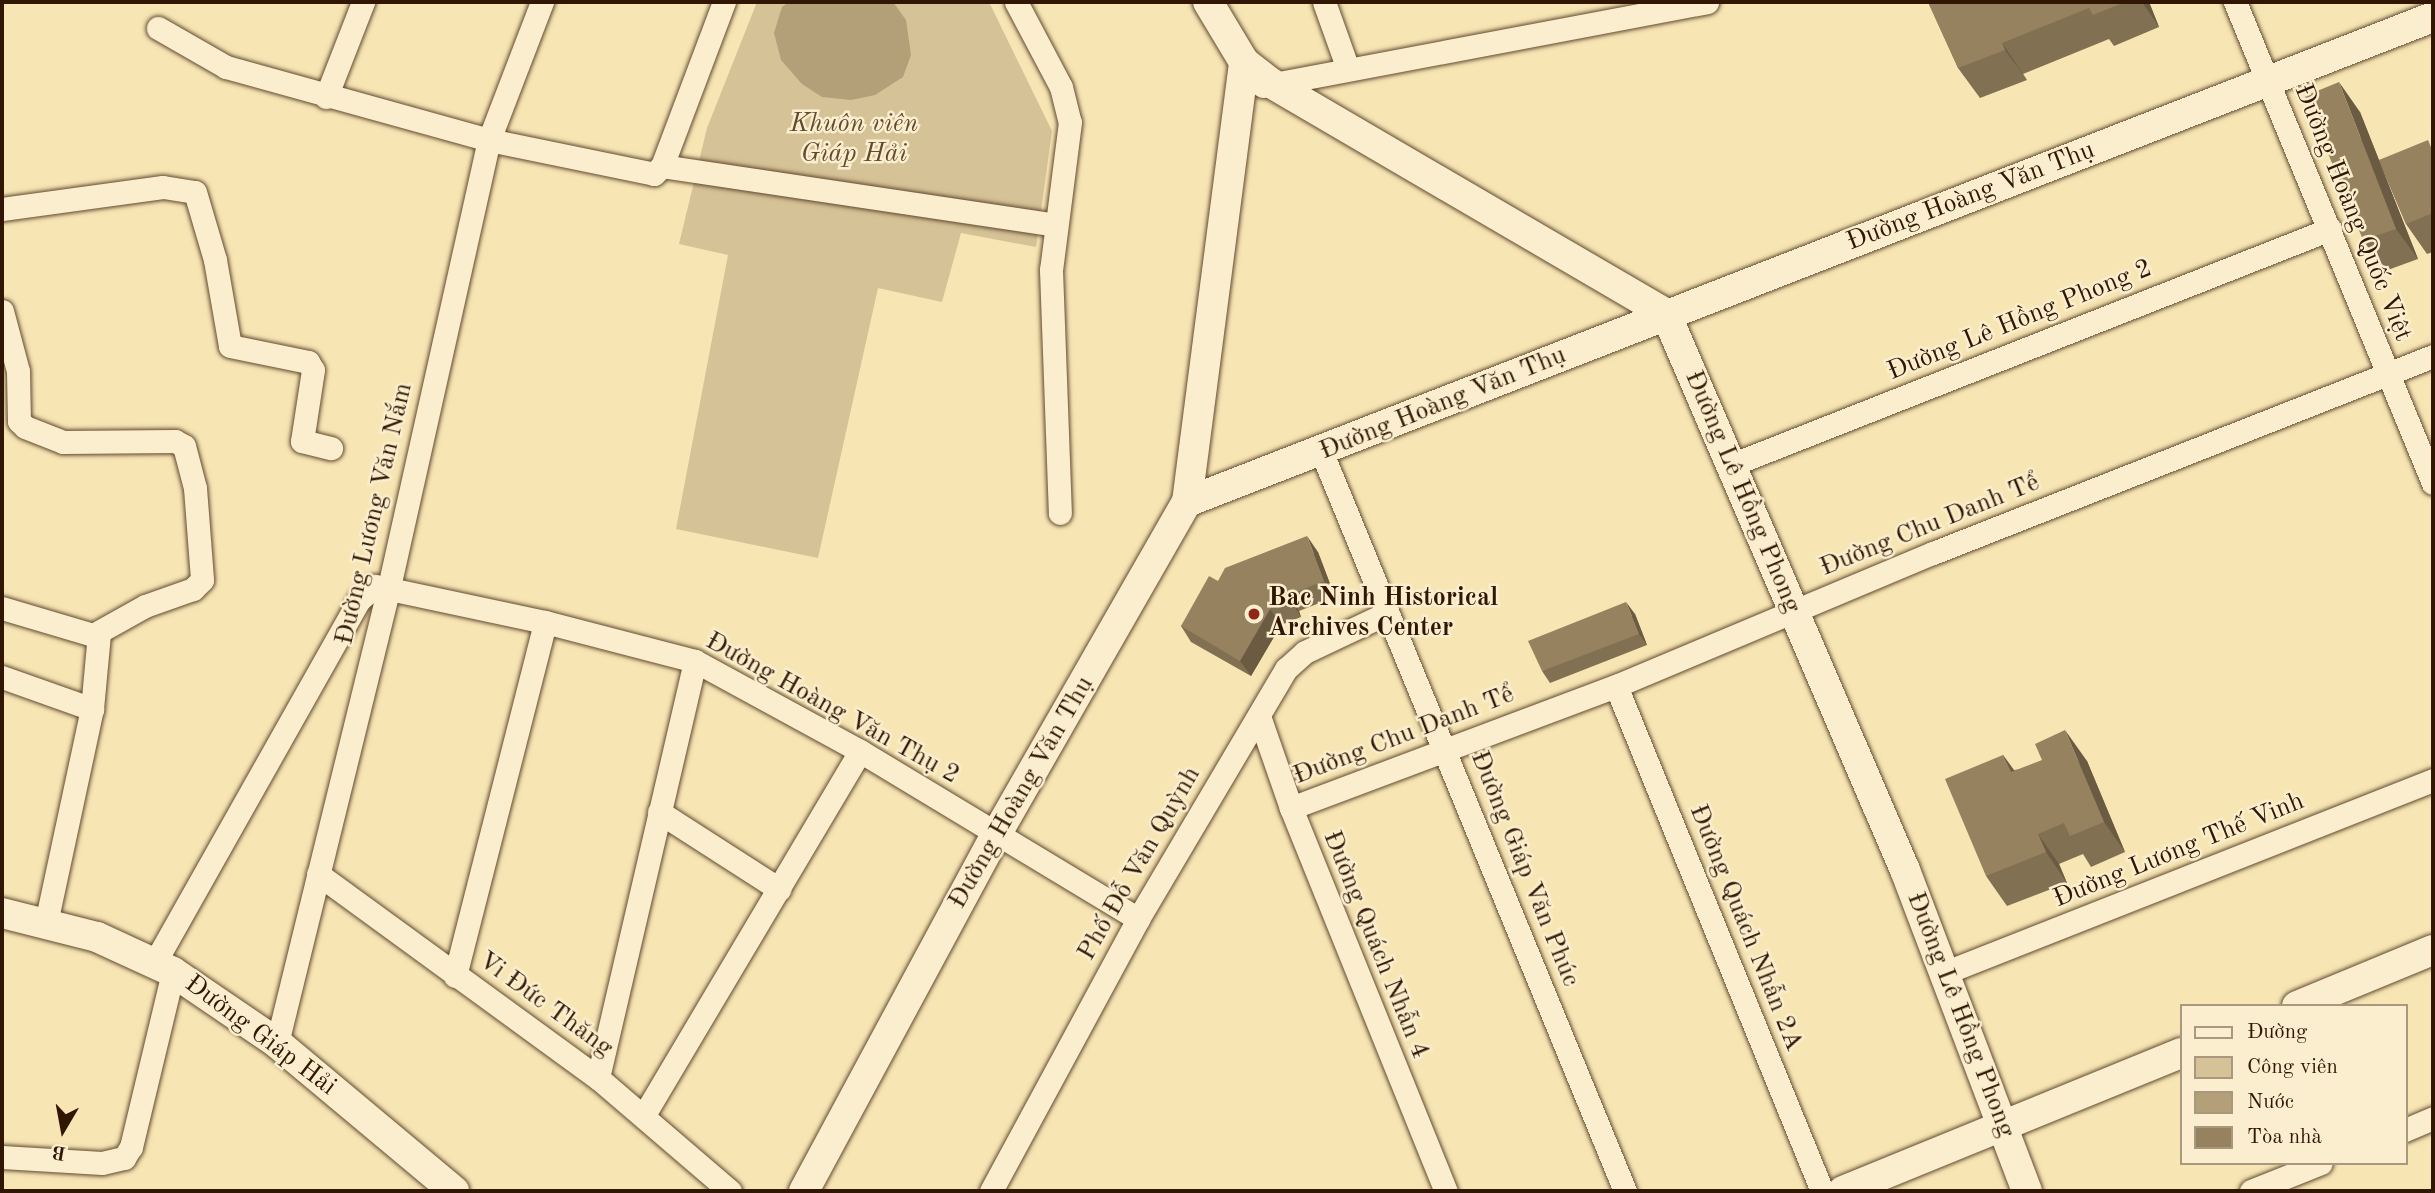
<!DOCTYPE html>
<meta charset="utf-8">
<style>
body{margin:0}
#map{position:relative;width:2435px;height:1193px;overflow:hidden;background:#f7e5b4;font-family:"Old Standard TT",serif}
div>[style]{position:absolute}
.green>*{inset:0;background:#d5c296}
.water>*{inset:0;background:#b39f78}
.roads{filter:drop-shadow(0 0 2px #624a2f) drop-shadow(0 0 2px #624a2f)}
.minor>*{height:23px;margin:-11.5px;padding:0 11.5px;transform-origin:11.5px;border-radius:11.5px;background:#faeece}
.tertiary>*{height:30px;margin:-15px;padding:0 15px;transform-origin:15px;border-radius:15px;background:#faeece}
.wall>*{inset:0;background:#827052}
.shaded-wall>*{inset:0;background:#6a5b42}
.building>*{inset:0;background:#97825f}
.dots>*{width:19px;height:19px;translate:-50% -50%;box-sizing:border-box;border:4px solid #faeece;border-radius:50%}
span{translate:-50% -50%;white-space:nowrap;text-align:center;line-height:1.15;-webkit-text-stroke:5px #faeece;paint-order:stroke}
.park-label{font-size:26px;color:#624a2f;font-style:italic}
.street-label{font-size:26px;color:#301603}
.poi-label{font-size:26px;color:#301603;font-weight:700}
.left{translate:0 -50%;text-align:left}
.frame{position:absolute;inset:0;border:4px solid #301603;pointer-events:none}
.legend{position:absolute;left:2180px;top:1004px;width:228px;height:161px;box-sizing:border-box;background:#faeece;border:2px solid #a9987d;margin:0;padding:9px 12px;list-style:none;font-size:21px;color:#301603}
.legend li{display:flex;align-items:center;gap:14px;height:35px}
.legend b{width:35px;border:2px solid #a9987d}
.north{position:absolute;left:28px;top:1095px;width:70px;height:70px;-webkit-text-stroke:5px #faeece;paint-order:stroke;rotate:190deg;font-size:19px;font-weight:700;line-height:28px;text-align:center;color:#301603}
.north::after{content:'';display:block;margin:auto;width:24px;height:32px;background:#301603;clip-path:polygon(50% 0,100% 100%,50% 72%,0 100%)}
</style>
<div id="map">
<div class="green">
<div style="clip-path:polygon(757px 2px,989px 2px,1052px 131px,1036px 247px,961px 233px,942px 302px,878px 288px,818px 558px,676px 529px,728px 255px,679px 244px,707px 128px)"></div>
</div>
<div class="water">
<div style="clip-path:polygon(789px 2px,893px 2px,906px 20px,911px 55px,903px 77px,875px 95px,851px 100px,822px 97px,802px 84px,781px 60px,774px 33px,782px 7px)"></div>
</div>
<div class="roads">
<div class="minor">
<div style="left:1016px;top:2px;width:96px;rotate:62.1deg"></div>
<div style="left:1061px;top:87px;width:36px;rotate:76deg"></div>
<div style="left:1070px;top:122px;width:149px;rotate:97.3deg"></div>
<div style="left:1051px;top:270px;width:243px;rotate:87.9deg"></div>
<div style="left:1324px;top:2px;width:71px;rotate:70.3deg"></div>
<div style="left:2235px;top:2px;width:520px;rotate:67.63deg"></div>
<div style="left:158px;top:28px;width:78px;rotate:29.8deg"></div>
<div style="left:226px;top:67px;width:273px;rotate:15.5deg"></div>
<div style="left:489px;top:140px;width:168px;rotate:11.6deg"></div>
<div style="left:654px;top:174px;width:11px;rotate:-45deg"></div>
<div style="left:662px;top:166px;width:175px;rotate:-69.3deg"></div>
<div style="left:1263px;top:86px;width:452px;rotate:-10.7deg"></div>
<div style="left:326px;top:97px;width:102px;rotate:-68.7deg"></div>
<div style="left:662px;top:166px;width:397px;rotate:8.5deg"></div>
<div style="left:2px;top:209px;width:162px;rotate:-7.8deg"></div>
<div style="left:163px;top:187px;width:32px;rotate:9deg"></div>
<div style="left:195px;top:192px;width:71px;rotate:73.6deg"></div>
<div style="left:215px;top:260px;width:87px;rotate:80.1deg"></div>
<div style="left:230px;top:346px;width:80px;rotate:11.6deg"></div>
<div style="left:308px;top:362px;width:9px;rotate:58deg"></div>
<div style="left:313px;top:370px;width:72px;rotate:98.8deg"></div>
<div style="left:302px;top:441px;width:30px;rotate:14deg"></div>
<div style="left:2px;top:311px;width:62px;rotate:75.1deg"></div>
<div style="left:18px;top:371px;width:50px;rotate:88.9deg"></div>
<div style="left:19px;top:421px;width:8px;rotate:45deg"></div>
<div style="left:25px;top:427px;width:41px;rotate:21.5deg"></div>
<div style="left:63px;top:442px;width:112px;rotate:-0.5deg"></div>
<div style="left:175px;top:441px;width:10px;rotate:29deg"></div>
<div style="left:184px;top:446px;width:43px;rotate:75.3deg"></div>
<div style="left:195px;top:488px;width:92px;rotate:85.6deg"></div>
<div style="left:202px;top:580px;width:13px;rotate:135deg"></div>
<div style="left:193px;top:589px;width:51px;rotate:160.5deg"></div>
<div style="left:145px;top:606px;width:60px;rotate:150.9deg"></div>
<div style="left:93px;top:635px;width:95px;rotate:-163.5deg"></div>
<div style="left:1322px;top:453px;width:798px;rotate:67.68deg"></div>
<div style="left:1731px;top:465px;width:644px;rotate:-21.5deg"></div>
<div style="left:2px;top:677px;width:96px;rotate:19.6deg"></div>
<div style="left:1616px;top:686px;width:545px;rotate:67.81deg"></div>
<div style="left:1259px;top:716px;width:97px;rotate:70.8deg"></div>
<div style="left:1291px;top:808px;width:413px;rotate:68deg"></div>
<div style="left:1291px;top:808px;width:347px;rotate:-20.6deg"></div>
<div style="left:1616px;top:686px;width:344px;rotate:-22.8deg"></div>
<div style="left:1933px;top:553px;width:537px;rotate:-21.5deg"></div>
<div style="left:659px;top:812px;width:143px;rotate:32.7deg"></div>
<div style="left:318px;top:874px;width:346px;rotate:36.1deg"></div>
<div style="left:598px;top:1078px;width:174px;rotate:40.6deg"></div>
<div style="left:46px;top:923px;width:219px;rotate:-77.9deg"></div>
<div style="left:92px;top:709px;width:76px;rotate:-84.7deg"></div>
<div style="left:155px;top:962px;width:416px;rotate:-60.6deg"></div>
<div style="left:359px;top:600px;width:21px;rotate:-41deg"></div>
<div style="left:375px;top:586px;width:174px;rotate:12deg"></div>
<div style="left:545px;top:622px;width:155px;rotate:14.6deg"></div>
<div style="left:695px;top:661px;width:188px;rotate:28.6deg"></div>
<div style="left:860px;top:751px;width:325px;rotate:31.1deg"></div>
<div style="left:1944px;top:973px;width:526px;rotate:-21.54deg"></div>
<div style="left:455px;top:976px;width:365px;rotate:-75.7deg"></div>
<div style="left:277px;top:1043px;width:470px;rotate:-76.2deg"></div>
<div style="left:389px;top:587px;width:458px;rotate:-77.4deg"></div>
<div style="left:489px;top:140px;width:148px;rotate:-69deg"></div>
<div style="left:598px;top:1078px;width:428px;rotate:-76.9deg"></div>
<div style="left:644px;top:1115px;width:423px;rotate:-59.3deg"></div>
<div style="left:2405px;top:1130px;width:30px;rotate:-23deg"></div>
<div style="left:2px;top:1157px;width:100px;rotate:3.4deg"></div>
<div style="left:102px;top:1163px;width:23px;rotate:-13deg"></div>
<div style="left:124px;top:1158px;width:13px;rotate:-58deg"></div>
<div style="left:131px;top:1147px;width:180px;rotate:-76.5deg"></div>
<div style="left:991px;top:1191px;width:309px;rotate:-61.6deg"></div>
<div style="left:1138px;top:919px;width:291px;rotate:-59.4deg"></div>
<div style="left:1286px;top:669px;width:25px;rotate:-42deg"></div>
<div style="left:1305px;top:652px;width:91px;rotate:-25.4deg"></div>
<div style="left:2251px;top:1191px;width:75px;rotate:-21.8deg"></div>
</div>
<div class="tertiary">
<div style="left:1208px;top:2px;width:70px;rotate:59deg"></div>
<div style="left:1244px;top:62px;width:34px;rotate:38deg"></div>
<div style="left:1271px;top:83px;width:458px;rotate:30.3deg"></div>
<div style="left:1666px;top:314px;width:605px;rotate:66.74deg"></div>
<div style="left:1905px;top:870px;width:343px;rotate:69.2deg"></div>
<div style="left:1187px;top:502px;width:444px;rotate:-82.6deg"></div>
<div style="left:2px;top:913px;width:98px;rotate:14.2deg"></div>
<div style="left:97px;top:937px;width:84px;rotate:24.7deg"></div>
<div style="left:173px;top:972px;width:126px;rotate:34.3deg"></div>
<div style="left:277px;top:1043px;width:231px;rotate:39.9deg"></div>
<div style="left:2297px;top:1006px;width:147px;rotate:-22.4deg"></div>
<div style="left:804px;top:1191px;width:404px;rotate:-61.7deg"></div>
<div style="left:996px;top:835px;width:384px;rotate:-60.2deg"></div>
<div style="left:1187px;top:502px;width:1337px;rotate:-21.27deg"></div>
<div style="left:1843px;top:1191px;width:365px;rotate:-22.2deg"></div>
</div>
</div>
<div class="wall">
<div style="clip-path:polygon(1928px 2px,2149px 2px,2159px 27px,2114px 46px,2109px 39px,2023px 74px,2027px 80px,1980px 98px,1958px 68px)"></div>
<div style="clip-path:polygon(2360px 112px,2379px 160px,2433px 147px,2433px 252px,2427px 254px,2406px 224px,2379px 161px,2418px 259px,2385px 271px,2363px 240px)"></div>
<div style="clip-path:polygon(1318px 552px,1335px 597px,1299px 611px,1301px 617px,1281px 625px,1251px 676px,1191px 642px,1181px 626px,1218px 581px)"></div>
<div style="clip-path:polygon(1635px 614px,1647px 645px,1550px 683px,1542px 671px)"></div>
<div style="clip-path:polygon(2003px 755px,2014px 770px,2087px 761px,2125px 852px,2091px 867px,2083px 854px,2059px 864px,2067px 883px,2007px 906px,1986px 876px)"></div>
</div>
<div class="shaded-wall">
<div style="clip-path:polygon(2142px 2px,2149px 2px,2159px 27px)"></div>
<div style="clip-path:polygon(2002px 43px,2023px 74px,2027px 80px,2005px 50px)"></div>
<div style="clip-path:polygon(2339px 82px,2360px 112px,2418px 259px,2396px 229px)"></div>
<div style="clip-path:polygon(1307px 536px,1318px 552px,1335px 597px,1324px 581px)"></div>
<div style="clip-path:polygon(1288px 595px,1299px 611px,1301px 617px,1291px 601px)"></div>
<div style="clip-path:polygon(1626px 602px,1635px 614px,1647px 645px,1639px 634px)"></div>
<div style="clip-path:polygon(1270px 609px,1281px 625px,1251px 676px,1240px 661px)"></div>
<div style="clip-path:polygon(2065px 730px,2087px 761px,2125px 852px,2104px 822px)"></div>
<div style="clip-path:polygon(2003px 755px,2025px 786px,2011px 772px)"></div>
<div style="clip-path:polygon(2038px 834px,2059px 864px,2067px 883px,2046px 852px)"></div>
</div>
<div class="building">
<div style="clip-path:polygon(1928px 2px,2125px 2px,2093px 15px,2089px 8px,2002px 43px,2005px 50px,1958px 68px)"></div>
<div style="clip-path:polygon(2339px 82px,2396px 229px,2363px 240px,2305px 96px)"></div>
<div style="clip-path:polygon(2428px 140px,2431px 147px,2433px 147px,2433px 213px,2406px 224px,2379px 160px)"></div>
<div style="clip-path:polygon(1307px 536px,1324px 581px,1288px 595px,1291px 601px,1270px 609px,1240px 661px,1181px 626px,1209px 576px,1218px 581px,1225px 568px)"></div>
<div style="clip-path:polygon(1626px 602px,1639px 634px,1542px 671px,1528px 641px)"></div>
<div style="clip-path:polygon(2065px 730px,2104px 822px,2070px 836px,2064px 823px,2038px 834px,2046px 852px,1986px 876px,1945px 779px,2003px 755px,2011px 772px,2042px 760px,2035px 744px)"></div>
</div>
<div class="dots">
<div style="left:1254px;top:614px;background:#8f2418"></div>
</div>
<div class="park-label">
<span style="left:854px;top:140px">Khuôn viên<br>Giáp Hải</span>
</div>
<div class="street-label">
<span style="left:1971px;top:197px;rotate:-21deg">Đường Hoàng Văn Thụ</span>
<span style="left:2352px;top:213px;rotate:68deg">Đường Hoàng Quốc Việt</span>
<span style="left:2020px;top:321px;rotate:-22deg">Đường Lê Hồng Phong 2</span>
<span style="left:1443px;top:404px;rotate:-22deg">Đường Hoàng Văn Thụ</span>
<span style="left:1742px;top:492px;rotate:67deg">Đường Lê Hồng Phong</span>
<span style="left:375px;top:514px;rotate:-77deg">Đường Lương Văn Nắm</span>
<span style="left:1930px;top:526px;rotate:-22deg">Đường Chu Danh Tể</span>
<span style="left:832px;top:709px;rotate:29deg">Đường Hoàng Văn Thụ 2</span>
<span style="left:1404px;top:736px;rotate:-21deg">Đường Chu Danh Tể</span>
<span style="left:1022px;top:793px;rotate:-60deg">Đường Hoàng Văn Thụ</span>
<span style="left:2179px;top:851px;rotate:-22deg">Đường Lương Thế Vinh</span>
<span style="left:1140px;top:864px;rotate:-60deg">Phố Đỗ Văn Quỳnh</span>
<span style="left:1524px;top:869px;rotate:68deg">Đường Giáp Văn Phúc</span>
<span style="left:1745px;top:928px;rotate:68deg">Đường Quách Nhẫn 2A</span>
<span style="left:1375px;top:945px;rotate:68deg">Đường Quách Nhẫn 4</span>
<span style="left:545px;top:1005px;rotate:36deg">Vi Đức Thăng</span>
<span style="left:1960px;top:1015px;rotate:69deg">Đường Lê Hồng Phong</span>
<span style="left:260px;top:1036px;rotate:37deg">Đường Giáp Hải</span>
</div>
<div class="poi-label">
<span class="left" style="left:1268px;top:614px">Bac Ninh Historical<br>Archives Center</span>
</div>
<div class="frame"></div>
<ul class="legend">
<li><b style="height:9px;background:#faeece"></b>Đường</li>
<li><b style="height:19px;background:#d5c296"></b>Công viên</li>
<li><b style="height:19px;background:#b39f78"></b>Nước</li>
<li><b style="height:19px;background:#97825f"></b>Tòa nhà</li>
</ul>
<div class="north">B</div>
</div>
